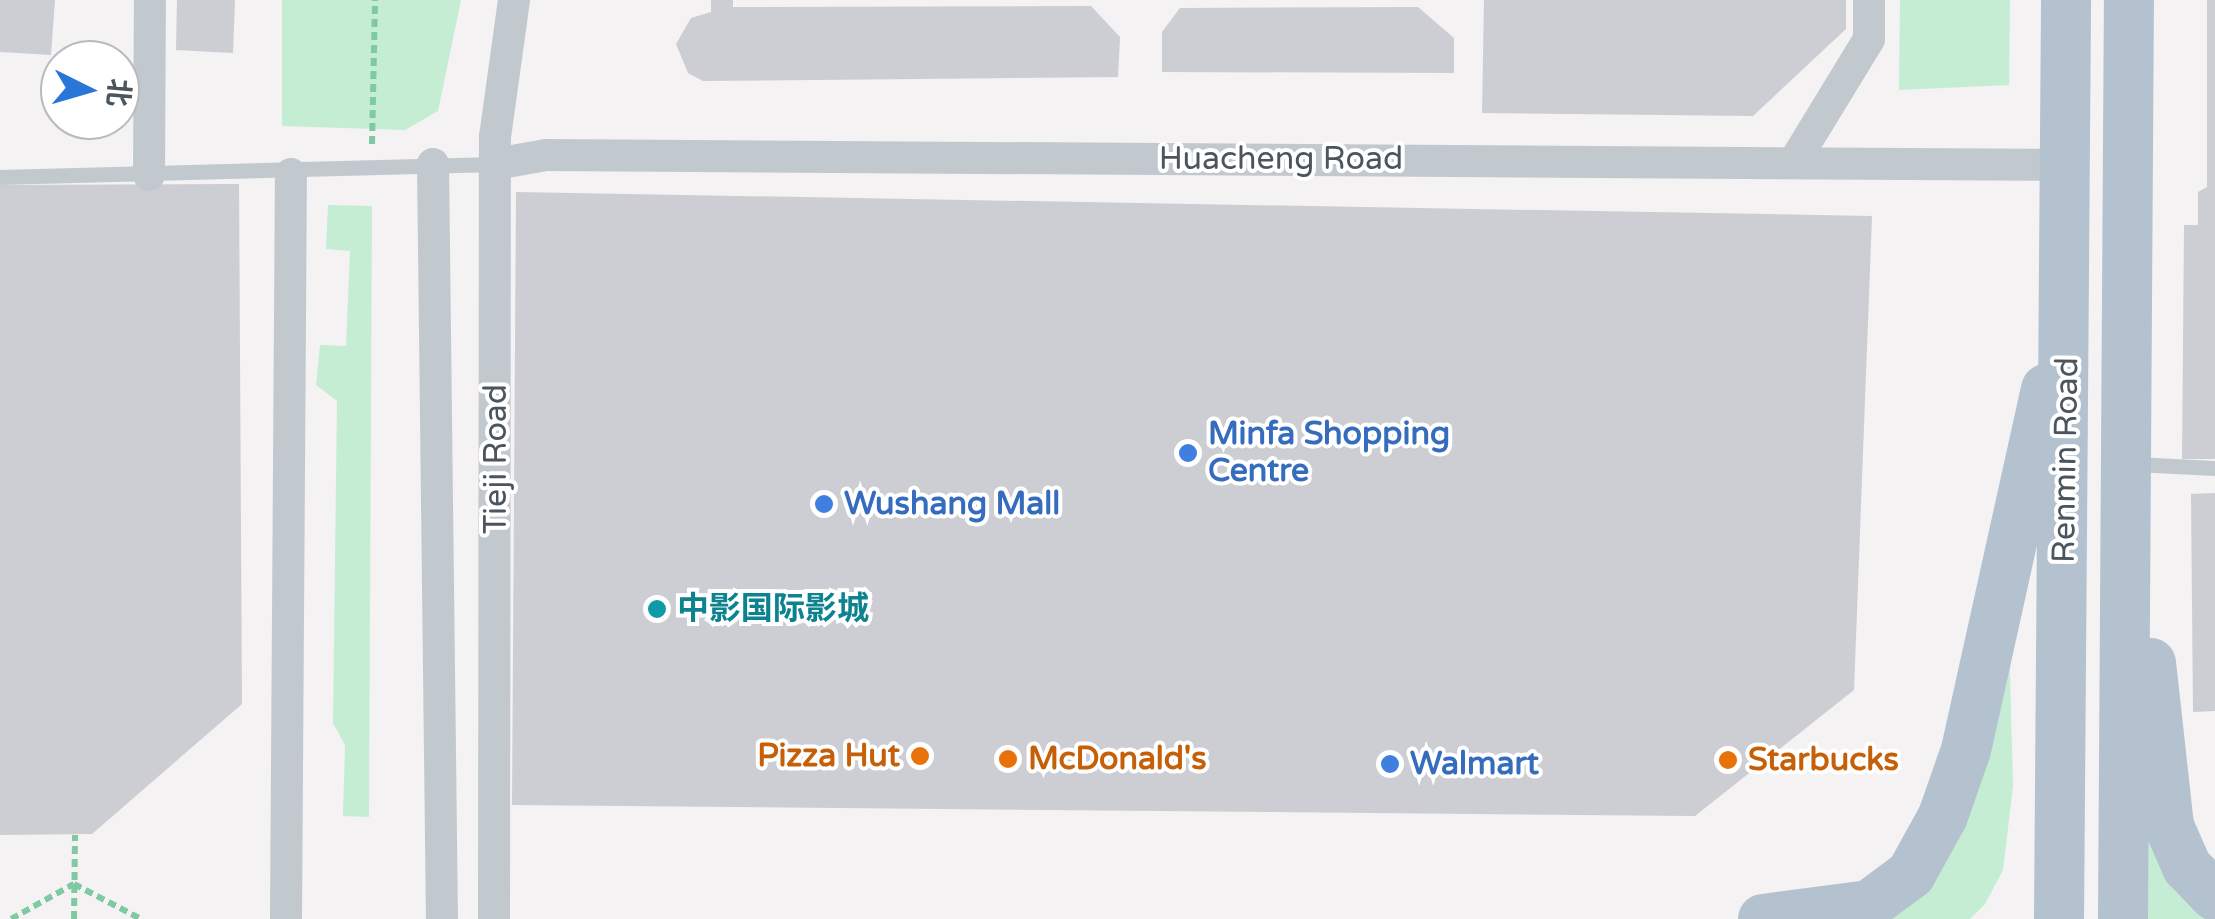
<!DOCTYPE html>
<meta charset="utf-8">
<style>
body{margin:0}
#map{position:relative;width:2215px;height:919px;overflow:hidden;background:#f4f2f2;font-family:"Varela Round","Noto Sans SC",sans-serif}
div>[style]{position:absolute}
.green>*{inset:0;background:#c4edd4}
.building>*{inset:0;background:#ccced3}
.path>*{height:6px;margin-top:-3px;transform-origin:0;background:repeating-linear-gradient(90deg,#7fc9a3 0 8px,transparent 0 13px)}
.lane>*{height:15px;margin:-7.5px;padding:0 7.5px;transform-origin:7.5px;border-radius:7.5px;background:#c1c9cf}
.street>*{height:32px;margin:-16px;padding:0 16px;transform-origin:16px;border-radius:16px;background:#c1c9cf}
.primary>*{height:50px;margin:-25px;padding:0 25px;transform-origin:25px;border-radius:25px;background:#b4c1ce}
.dots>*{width:28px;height:28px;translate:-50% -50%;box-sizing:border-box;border:5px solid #fff;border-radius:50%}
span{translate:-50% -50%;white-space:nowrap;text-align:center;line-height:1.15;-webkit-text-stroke:8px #fff;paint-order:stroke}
.street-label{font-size:32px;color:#4b555e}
.shop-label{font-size:32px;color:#366cbe;font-weight:700}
.left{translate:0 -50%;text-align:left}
.culture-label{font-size:32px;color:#0d838f;font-weight:700}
.food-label{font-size:32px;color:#c56008;font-weight:700}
.right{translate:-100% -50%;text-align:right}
.north{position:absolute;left:40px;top:40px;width:100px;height:100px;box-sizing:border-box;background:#fff;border:2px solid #b7bbbf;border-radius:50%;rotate:95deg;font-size:28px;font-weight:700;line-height:40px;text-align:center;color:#4b555e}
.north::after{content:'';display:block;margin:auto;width:35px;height:45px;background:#2876d8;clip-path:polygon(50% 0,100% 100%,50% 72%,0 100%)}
</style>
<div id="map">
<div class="green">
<div style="clip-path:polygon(282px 0,461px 0,438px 111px,405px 130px,282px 126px)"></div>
<div style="clip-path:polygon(1900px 0,2010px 0,2009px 85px,1899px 90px)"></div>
<div style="clip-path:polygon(328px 205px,372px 206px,369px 817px,343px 816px,345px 745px,333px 723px,337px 401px,316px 385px,320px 345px,346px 346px,350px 251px,326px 249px)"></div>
<div style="clip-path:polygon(2007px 565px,2013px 786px,2003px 870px,1985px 904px,1970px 919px,1773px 919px,1911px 874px)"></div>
<div style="clip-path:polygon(2126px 686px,2215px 919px,2141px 919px)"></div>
</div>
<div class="building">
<div style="clip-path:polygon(0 0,55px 0,51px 55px,0 52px)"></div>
<div style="clip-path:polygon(177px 0,235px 0,233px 53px,176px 50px)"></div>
<div style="clip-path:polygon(711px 0,733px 0,733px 7px,1091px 6px,1120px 37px,1118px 77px,703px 81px,688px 73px,676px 44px,691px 18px,711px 12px)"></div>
<div style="clip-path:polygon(1484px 0,1846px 0,1846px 29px,1753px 116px,1482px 113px)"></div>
<div style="clip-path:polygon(2207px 0,2215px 0,2215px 459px,2182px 459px,2184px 225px,2198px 225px,2198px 192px,2207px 187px)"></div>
<div style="clip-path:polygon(1418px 7px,1454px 38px,1454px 73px,1162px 72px,1162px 32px,1180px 8px)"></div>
<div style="clip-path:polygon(239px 184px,242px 704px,92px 834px,0 835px,0 185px)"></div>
<div style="clip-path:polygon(516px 192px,1872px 216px,1854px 690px,1695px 816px,512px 805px)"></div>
<div style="clip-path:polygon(2215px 493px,2215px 711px,2193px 712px,2191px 494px)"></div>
</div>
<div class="path">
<div style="left:372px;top:144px;width:144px;rotate:-88.8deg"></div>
<div style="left:11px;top:919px;width:72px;rotate:-29.1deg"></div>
<div style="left:74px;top:884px;width:76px;rotate:27.6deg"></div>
<div style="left:74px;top:919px;width:84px;rotate:-89.3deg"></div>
</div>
<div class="lane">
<div style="left:0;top:177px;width:496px;rotate:-1.5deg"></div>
<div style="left:2134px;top:464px;width:81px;rotate:2.8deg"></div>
</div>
<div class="street">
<div style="left:1794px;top:162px;width:144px;rotate:-58.6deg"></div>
<div style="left:1869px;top:39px;width:39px;rotate:-90deg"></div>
<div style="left:433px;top:164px;width:755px;rotate:89.32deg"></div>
<div style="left:496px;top:164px;width:51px;rotate:-10.2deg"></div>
<div style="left:546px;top:155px;width:1521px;rotate:0.38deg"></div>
<div style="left:149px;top:175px;width:175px;rotate:-89.7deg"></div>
<div style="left:286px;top:919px;width:745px;rotate:-89.62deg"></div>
<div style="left:494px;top:919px;width:782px;rotate:-89.93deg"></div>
<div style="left:495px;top:137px;width:138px;rotate:-82.1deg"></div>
</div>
<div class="primary">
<div style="left:2151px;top:663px;width:164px;rotate:83.7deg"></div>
<div style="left:2169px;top:826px;width:45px;rotate:66.3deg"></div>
<div style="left:2187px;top:867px;width:40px;rotate:46deg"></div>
<div style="left:1763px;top:919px;width:107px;rotate:-7.5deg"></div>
<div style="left:1869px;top:905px;width:52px;rotate:-36.4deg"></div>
<div style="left:1911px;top:874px;width:66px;rotate:-61.1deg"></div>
<div style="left:1943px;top:816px;width:70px;rotate:-70.8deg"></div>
<div style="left:1966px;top:750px;width:370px;rotate:-77.5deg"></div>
<div style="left:2059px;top:919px;width:919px;rotate:-89.56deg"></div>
<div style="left:2123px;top:919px;width:919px;rotate:-89.63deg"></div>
</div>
<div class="dots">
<div style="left:1188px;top:453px;background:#3f7fe0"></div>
<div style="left:824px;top:504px;background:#3f7fe0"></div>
<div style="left:657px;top:609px;background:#0f9aa8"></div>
<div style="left:920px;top:756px;background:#e8710a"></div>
<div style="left:1008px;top:759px;background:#e8710a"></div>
<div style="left:1728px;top:760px;background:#e8710a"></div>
<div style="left:1390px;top:764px;background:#3f7fe0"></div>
</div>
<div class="street-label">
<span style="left:1281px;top:159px">Huacheng Road</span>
<span style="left:496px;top:459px;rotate:-90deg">Tieji Road</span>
<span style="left:2066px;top:460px;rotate:-89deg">Renmin Road</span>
</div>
<div class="shop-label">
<span class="left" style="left:1208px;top:453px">Minfa Shopping<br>Centre</span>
<span class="left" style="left:844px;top:504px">Wushang Mall</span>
<span class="left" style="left:1410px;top:764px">Walmart</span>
</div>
<div class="culture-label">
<span class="left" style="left:677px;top:609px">中影国际影城</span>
</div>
<div class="food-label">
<span class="right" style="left:900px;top:756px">Pizza Hut</span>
<span class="left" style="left:1028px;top:759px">McDonald's</span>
<span class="left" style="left:1748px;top:760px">Starbucks</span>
</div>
<div class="north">北</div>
</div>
